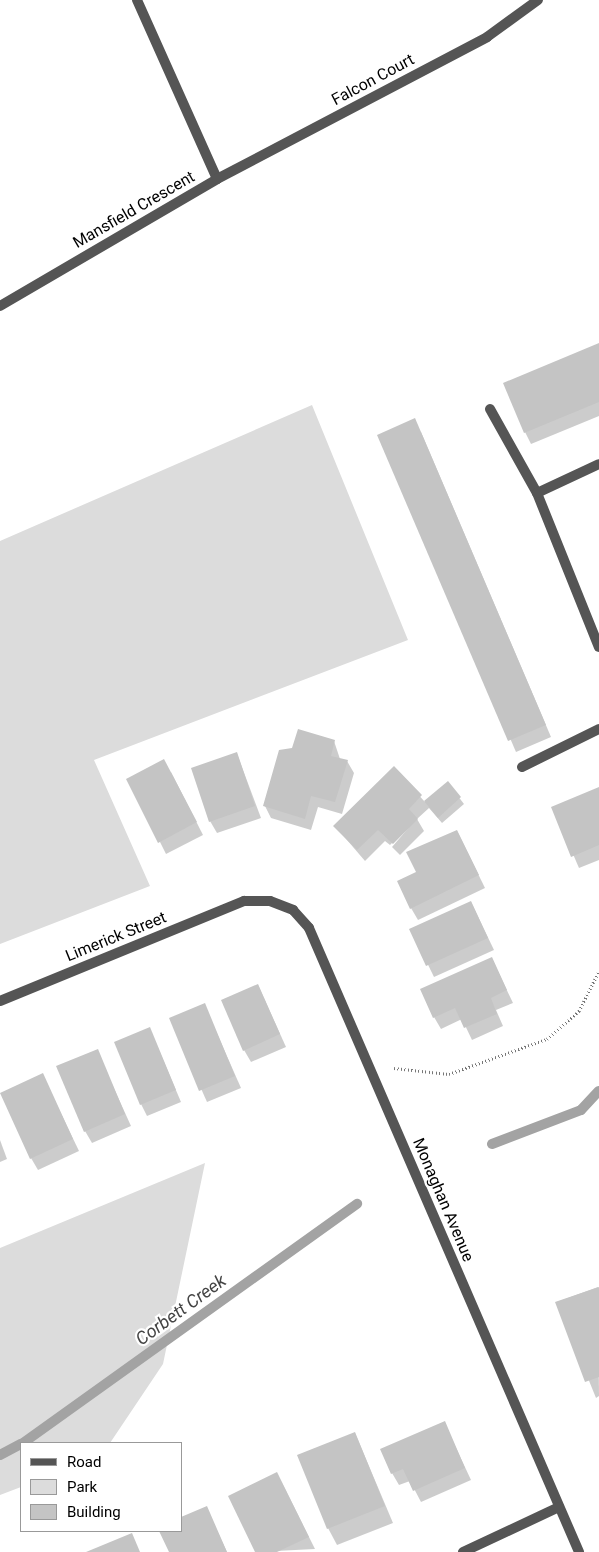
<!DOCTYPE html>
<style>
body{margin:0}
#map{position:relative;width:599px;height:1552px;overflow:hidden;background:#fff;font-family:Roboto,sans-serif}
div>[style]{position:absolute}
.green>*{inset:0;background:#dcdcdc}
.shadow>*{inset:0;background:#0003}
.stream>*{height:10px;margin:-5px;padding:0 5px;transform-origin:5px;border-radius:5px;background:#a3a3a3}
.building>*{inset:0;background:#c4c4c4}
.path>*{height:3px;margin-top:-1.5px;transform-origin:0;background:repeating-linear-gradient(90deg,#777 0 1px,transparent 0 3.5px)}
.lane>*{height:10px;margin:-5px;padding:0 5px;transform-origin:5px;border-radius:5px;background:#555}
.street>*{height:10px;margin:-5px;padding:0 5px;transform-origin:5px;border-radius:5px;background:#555}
span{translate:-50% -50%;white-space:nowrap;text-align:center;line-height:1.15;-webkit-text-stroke:4.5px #fff;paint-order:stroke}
.street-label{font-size:16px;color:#000}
.water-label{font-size:18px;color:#444;font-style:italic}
.legend{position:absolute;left:20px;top:1442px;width:162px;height:90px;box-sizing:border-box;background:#fff;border:1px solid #999;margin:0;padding:6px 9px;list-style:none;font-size:15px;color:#000}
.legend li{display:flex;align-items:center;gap:10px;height:25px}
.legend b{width:25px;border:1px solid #999}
</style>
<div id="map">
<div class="green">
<div style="clip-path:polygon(312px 405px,408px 640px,94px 760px,150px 886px,0 944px,0 541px)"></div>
<div style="clip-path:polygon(205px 1163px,163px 1364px,110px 1443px,21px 1443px,21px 1487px,0 1495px,0 1248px)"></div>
</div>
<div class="shadow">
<div style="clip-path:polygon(599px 345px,599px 416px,531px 444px,525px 432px)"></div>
<div style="clip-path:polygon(421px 432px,551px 737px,516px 752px,379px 435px)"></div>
<div style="clip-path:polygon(334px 741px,340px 759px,347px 761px,354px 773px,342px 814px,318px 807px,311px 830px,271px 818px,265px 806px)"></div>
<div style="clip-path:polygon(237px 754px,261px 818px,217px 833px,210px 821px)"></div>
<div style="clip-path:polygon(394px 768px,425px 802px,448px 783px,464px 804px,442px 823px,429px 808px,417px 819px,424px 831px,400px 855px,392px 847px,417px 818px,390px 845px,385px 841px,365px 861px,335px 826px)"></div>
<div style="clip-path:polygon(171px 772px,203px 835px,166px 854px,160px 842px)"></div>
<div style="clip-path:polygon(599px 789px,599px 860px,579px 868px,553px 808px)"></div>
<div style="clip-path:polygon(457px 831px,485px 888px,418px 920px,411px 908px,417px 872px)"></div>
<div style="clip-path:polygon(471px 902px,494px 950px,434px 977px,411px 930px)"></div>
<div style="clip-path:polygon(492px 959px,513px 1003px,496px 1010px,503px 1026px,472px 1040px,462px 1019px,441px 1029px,434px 1017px)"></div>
<div style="clip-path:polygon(258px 985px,286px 1047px,251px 1062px,244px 1050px)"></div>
<div style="clip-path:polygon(204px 1004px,241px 1088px,207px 1102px,170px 1019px)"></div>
<div style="clip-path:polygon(150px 1029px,181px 1102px,147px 1116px,141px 1104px)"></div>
<div style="clip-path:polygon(97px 1051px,131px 1126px,92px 1143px,85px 1131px)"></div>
<div style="clip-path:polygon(42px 1074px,79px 1151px,38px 1170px,31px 1158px)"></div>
<div style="clip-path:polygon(0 1140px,7px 1159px,0 1162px)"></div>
<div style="clip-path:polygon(598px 1287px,599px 1396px,596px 1398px,557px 1302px)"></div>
<div style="clip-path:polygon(444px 1422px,471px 1480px,421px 1502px,410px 1481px,399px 1485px,392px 1473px)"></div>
<div style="clip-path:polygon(355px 1433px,393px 1523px,337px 1545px,328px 1528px)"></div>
<div style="clip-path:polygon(283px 1485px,315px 1549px,256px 1552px)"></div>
<div style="clip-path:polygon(206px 1507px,227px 1552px,170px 1552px,161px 1531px,181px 1531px)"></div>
</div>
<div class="stream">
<div style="left:492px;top:1144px;width:95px;rotate:-20.9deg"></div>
<div style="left:581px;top:1110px;width:26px;rotate:-47deg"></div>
<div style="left:23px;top:1443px;width:411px;rotate:-35.6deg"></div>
<div style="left:0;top:1455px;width:24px;rotate:-28deg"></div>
</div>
<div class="building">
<div style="clip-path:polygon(599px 343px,599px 402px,524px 433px,503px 383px)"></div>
<div style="clip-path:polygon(415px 418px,546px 725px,508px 741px,377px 435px)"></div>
<div style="clip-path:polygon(298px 729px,335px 740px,331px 756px,348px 760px,335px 802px,311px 796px,305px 819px,263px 806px,279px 750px,292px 748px)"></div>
<div style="clip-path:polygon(237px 752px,255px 806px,209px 822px,191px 768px)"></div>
<div style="clip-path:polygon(164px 759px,197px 822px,158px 843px,126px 779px)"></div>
<div style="clip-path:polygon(394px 766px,422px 795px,409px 809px,418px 819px,393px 844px,378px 830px,357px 850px,333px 826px)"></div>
<div style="clip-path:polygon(448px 781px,461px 797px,438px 818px,424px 801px)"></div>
<div style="clip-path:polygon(599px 787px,599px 845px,571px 857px,551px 807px)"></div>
<div style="clip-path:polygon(457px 830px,479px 875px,410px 909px,397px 881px,416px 872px,406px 852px)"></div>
<div style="clip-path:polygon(471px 901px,488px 938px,426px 966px,409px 929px)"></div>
<div style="clip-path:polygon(492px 957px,507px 990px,491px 998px,497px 1014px,464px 1028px,455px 1008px,433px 1018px,420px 989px)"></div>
<div style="clip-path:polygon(258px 984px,280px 1034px,243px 1051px,221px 1000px)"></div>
<div style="clip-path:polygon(205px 1003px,235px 1076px,199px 1091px,169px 1018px)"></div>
<div style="clip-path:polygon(150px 1027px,176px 1090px,140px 1105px,114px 1042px)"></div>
<div style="clip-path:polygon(98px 1049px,125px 1114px,84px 1132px,56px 1066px)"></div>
<div style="clip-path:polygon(43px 1073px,73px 1139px,30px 1159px,0 1093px)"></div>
<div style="clip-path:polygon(599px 1287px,599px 1377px,585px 1382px,555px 1302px)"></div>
<div style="clip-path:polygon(445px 1421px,465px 1468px,413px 1491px,403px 1469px,391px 1474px,380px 1449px)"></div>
<div style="clip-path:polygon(355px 1432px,385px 1506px,327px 1529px,297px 1455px)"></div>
<div style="clip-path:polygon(277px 1472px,309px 1537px,277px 1552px,255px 1552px,228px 1496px)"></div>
<div style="clip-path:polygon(207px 1506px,227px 1552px,169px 1552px,159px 1531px,181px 1531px,181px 1517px)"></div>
<div style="clip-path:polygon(132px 1533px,140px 1552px,86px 1552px)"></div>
</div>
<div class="path">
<div style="left:394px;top:1068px;width:55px;rotate:6.2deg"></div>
<div style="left:449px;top:1074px;width:104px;rotate:-19.7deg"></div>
<div style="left:547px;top:1039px;width:43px;rotate:-41.2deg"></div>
<div style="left:579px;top:1011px;width:45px;rotate:-63.4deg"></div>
</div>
<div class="lane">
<div style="left:490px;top:409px;width:96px;rotate:60.8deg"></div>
<div style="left:537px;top:493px;width:166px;rotate:68.1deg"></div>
<div style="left:537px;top:493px;width:68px;rotate:-25.1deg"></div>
<div style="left:522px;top:767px;width:86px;rotate:-26.3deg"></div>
</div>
<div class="street">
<div style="left:137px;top:0;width:196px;rotate:65.9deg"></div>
<div style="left:0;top:306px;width:251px;rotate:-30.3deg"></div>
<div style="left:217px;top:179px;width:305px;rotate:-27.7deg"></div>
<div style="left:487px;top:37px;width:63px;rotate:-36deg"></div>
<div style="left:0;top:1001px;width:264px;rotate:-22.3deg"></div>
<div style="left:244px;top:901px;width:26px"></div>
<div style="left:270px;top:901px;width:25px;rotate:21deg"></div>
<div style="left:293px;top:910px;width:24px;rotate:48deg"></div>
<div style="left:309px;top:928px;width:680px;rotate:66.6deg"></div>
<div style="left:463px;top:1552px;width:106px;rotate:-25.1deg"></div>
</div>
<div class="street-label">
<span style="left:373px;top:80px;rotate:-28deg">Falcon Court</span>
<span style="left:134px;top:210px;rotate:-30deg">Mansfield Crescent</span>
<span style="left:116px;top:937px;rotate:-22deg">Limerick Street</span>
<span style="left:443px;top:1200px;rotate:67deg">Monaghan Avenue</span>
</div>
<div class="water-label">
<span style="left:181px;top:1310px;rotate:-36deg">Corbett Creek</span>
</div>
<ul class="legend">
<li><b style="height:6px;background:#555"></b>Road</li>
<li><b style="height:14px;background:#dcdcdc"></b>Park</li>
<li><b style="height:14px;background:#c4c4c4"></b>Building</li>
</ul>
</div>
